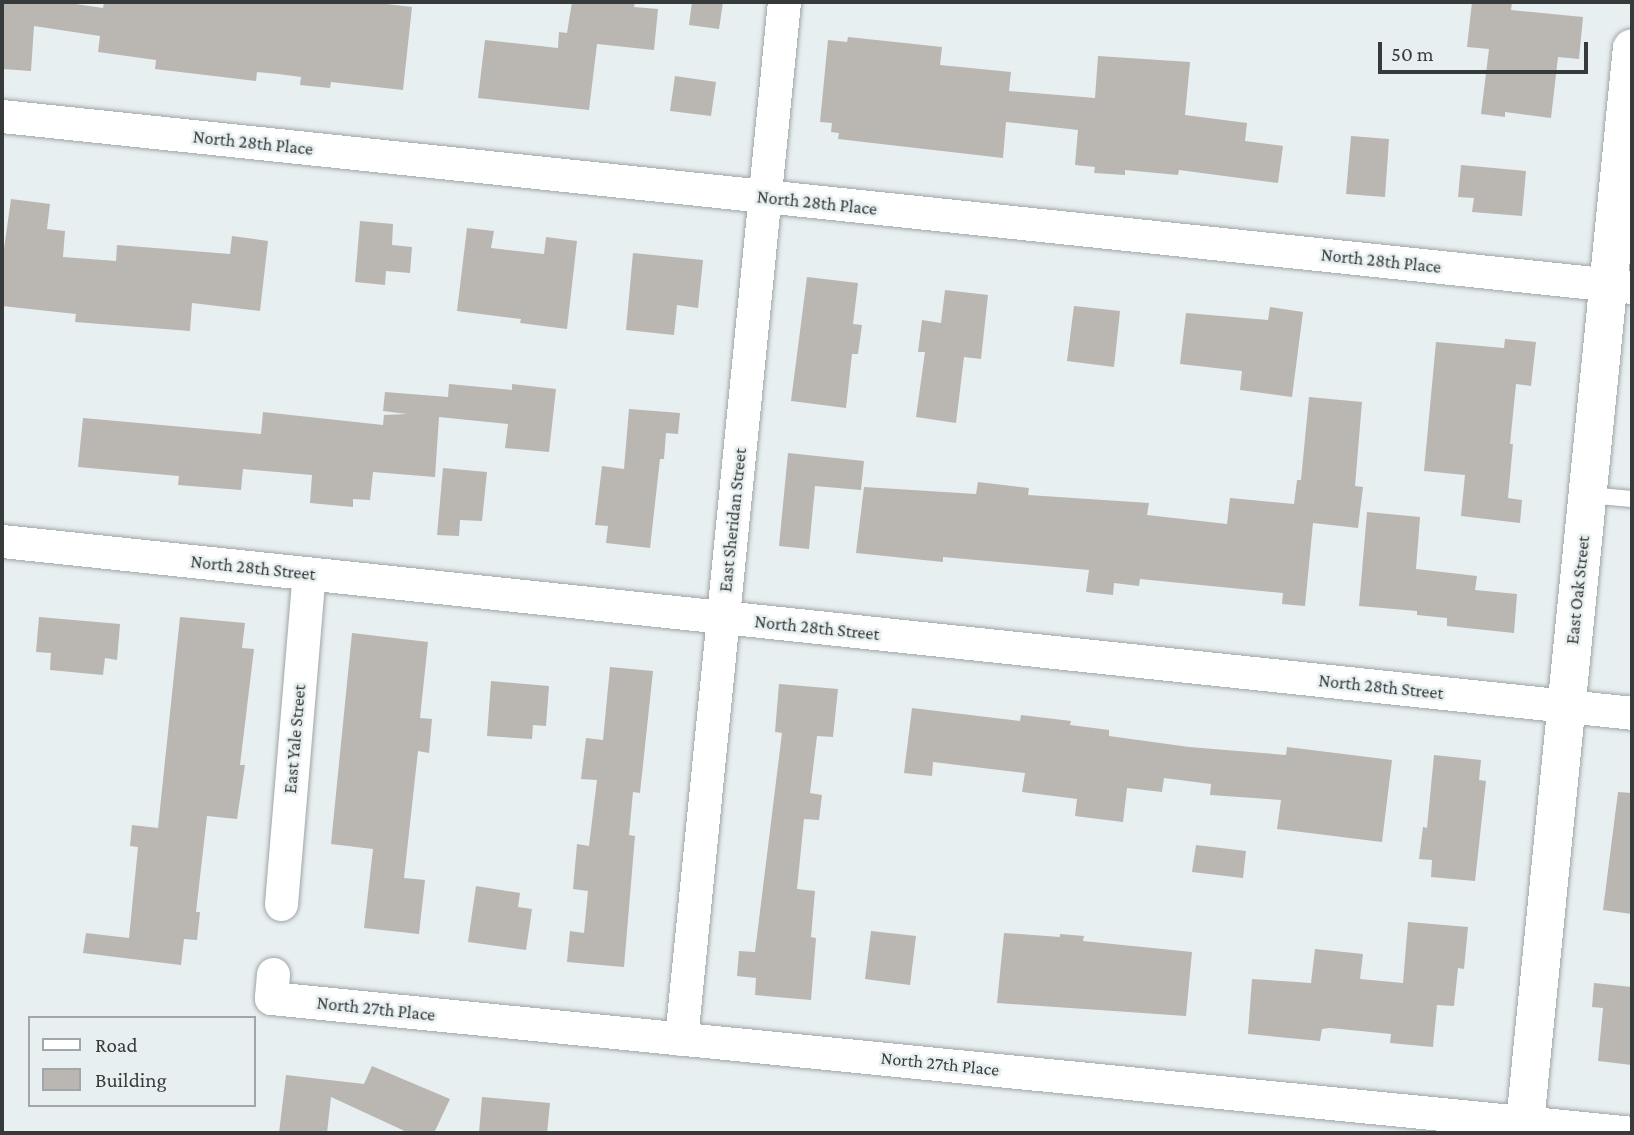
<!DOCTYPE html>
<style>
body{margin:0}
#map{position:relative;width:1634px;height:1135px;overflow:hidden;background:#e8eff0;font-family:"Crimson Pro",serif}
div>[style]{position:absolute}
.building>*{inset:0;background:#bab6b2}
.roads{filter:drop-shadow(0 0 2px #9fa5a6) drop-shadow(0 0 2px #9fa5a6)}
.service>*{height:16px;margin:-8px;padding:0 8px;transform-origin:8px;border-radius:8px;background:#fff}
.minor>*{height:33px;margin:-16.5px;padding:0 16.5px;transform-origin:16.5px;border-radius:16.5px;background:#fff}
.tertiary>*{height:38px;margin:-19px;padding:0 19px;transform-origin:19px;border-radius:19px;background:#fff}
span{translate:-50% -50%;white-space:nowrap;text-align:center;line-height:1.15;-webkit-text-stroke:5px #e8eff0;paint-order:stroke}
.street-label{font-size:18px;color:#373a3a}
.frame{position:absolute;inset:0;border:4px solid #373a3a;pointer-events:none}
.legend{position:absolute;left:28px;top:1016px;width:228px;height:91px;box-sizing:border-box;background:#e8eff0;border:2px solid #a1a7a7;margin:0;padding:9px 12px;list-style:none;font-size:21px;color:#373a3a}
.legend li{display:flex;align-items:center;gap:14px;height:35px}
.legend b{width:35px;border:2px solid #a1a7a7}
.scale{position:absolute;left:1378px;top:42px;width:210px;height:32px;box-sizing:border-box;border:4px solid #373a3a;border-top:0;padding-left:9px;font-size:21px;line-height:24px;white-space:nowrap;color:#373a3a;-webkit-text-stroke:5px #e8eff0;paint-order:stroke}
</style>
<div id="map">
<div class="building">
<div style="clip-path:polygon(2px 2px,62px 2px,103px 8px,104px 2px,370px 2px,412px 7px,403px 90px,331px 82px,330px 88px,300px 85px,301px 77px,278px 74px,257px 72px,256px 81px,155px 69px,156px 60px,98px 52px,100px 36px,34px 26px,31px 71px,2px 69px)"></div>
<div style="clip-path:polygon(572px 2px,635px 2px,634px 7px,658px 9px,654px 50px,597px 44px,589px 110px,478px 98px,485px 40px,558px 48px,559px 32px,567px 33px)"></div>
<div style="clip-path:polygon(692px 2px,723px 2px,719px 29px,689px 25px)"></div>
<div style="clip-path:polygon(1472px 2px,1512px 2px,1511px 10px,1583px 17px,1579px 59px,1558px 57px,1551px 118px,1505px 112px,1505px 117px,1481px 114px,1489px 49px,1467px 47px)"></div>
<div style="clip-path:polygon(848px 37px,942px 47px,940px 65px,1011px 72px,1009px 91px,1095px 98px,1098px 56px,1190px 62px,1185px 115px,1247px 123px,1245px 141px,1283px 146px,1278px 183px,1179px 170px,1178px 175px,1125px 170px,1125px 175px,1094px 173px,1095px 167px,1075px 165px,1078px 130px,1006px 122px,1003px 158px,838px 139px,839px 133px,831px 132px,832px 123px,820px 122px,828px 40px,847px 42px)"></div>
<div style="clip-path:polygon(675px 76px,716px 82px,711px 116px,670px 111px)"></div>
<div style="clip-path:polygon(1351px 136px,1389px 139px,1385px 197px,1346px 194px)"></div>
<div style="clip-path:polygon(1461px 165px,1526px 171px,1522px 216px,1472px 212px,1474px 198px,1458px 197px)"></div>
<div style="clip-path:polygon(11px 199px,50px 204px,47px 229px,65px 231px,63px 257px,116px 261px,117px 245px,230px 254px,232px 236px,268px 241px,260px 311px,192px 303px,190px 331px,75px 322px,76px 314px,2px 306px,2px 263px)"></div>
<div style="clip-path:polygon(360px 221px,393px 224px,392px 245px,412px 247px,410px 273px,386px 271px,385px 285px,355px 282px)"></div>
<div style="clip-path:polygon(467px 228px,494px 231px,491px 248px,544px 254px,546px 237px,577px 241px,567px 329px,520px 323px,521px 319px,457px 311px)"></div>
<div style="clip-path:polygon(633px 253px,703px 260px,698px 308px,677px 305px,674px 335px,626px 330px)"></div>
<div style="clip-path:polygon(807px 277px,858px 283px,853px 324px,862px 325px,858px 354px,852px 354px,846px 408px,791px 401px)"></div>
<div style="clip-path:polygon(945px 290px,988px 295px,981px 359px,964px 357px,956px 423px,916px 417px,925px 352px,918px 352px,922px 320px,941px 323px)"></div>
<div style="clip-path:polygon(1074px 306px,1120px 311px,1114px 367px,1067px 361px)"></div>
<div style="clip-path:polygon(1270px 307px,1303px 312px,1292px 397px,1240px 390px,1242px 371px,1180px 364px,1186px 313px,1268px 320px)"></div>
<div style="clip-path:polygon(1505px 339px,1536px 342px,1531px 386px,1516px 384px,1510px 444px,1513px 444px,1508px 498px,1522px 500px,1520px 523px,1461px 516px,1465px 475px,1424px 471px,1436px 342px,1504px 348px)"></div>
<div style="clip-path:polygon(449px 384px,512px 390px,512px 384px,556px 389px,549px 452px,505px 448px,508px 424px,439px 417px,435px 477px,373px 472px,370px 500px,353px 499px,353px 507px,310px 503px,312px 475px,243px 469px,241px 490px,178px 485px,179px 476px,78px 467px,83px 418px,261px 434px,263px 412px,383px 425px,384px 415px,407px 414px,383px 411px,385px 392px,448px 397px)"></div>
<div style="clip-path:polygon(1309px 397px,1362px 402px,1355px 486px,1363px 487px,1358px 528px,1313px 523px,1305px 606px,1282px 604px,1283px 593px,1140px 579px,1139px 586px,1114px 583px,1113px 595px,1086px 592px,1089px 570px,943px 557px,943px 562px,856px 553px,864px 487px,976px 494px,978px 482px,1029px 488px,1028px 495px,1149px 503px,1147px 515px,1227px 524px,1230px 498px,1294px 504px,1297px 480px,1301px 480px)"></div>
<div style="clip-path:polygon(629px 409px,680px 413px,678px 434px,666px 433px,664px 459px,660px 459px,650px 548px,606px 543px,608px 526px,595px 525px,602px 466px,624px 469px)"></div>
<div style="clip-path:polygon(788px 453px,864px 461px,861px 490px,815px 486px,809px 549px,779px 546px)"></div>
<div style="clip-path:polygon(443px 468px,487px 472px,482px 521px,460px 520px,459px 536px,437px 535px)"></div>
<div style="clip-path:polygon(1367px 512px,1420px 517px,1416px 569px,1477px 576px,1475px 590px,1517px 594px,1514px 633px,1447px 626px,1447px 618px,1417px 615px,1417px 611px,1359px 606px)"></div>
<div style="clip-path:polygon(39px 617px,120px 624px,117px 660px,105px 658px,103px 675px,50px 670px,51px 653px,36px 652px)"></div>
<div style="clip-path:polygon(180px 617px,245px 623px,242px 648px,254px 649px,240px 765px,245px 765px,237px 819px,207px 816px,196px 912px,200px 912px,197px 940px,184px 939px,181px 965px,83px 953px,86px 933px,129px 938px,138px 847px,130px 846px,132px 825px,158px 828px)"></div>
<div style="clip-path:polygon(352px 633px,428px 642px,420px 718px,432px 719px,429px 753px,418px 751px,404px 878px,425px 880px,419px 934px,364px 928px,373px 849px,331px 844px)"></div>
<div style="clip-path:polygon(610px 667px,653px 671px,640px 793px,633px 792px,629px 835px,635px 836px,624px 967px,567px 962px,570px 931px,584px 933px,588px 891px,573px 889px,577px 844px,589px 846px,597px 780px,581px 779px,586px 738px,603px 740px)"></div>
<div style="clip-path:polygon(491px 681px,549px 686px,546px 726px,533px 725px,532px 739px,487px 736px)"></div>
<div style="clip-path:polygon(779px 684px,838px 689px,833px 737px,817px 736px,810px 793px,822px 795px,819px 820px,804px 819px,797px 889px,815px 891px,811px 937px,816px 938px,811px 1000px,755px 995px,756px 978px,737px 976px,739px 951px,755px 952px,782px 733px,775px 732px)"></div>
<div style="clip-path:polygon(912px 708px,1020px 721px,1021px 715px,1071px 721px,1070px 725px,1109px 730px,1109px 736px,1189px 747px,1286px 755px,1287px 747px,1392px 760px,1382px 842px,1277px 829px,1281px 800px,1210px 795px,1211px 784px,1164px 778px,1162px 792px,1127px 788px,1123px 822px,1075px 816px,1077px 799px,1022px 792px,1025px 773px,933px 762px,932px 776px,904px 773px)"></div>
<div style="clip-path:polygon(1434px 755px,1481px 760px,1479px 780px,1486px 781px,1475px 881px,1431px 877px,1432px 860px,1419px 859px,1423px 827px,1427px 828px)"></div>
<div style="clip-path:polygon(1618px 792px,1632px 793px,1632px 914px,1603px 910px)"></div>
<div style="clip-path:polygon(1196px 845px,1246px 851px,1243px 878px,1192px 872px)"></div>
<div style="clip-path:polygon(476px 886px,520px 893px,518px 907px,532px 909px,526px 950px,468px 942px)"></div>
<div style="clip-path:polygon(1408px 922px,1468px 927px,1464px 969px,1458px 968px,1454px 1006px,1437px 1005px,1433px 1047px,1390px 1043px,1391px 1034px,1330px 1028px,1322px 1029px,1320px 1041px,1248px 1034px,1252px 979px,1311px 983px,1315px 949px,1363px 954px,1360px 979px,1403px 983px)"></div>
<div style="clip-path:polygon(871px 931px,916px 936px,910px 985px,865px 979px)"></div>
<div style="clip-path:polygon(1004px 933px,1060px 937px,1060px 934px,1084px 936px,1083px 941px,1192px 952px,1186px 1016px,997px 1003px)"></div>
<div style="clip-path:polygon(1594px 983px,1632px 987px,1632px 1065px,1598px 1061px,1603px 1008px,1592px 1007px)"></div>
<div style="clip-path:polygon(372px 1066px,450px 1099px,434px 1133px,409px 1133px,331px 1097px,327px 1133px,279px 1133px,286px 1075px,364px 1084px)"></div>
<div style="clip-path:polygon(482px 1097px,550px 1103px,547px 1133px,479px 1133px)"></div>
</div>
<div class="roads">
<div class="service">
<div style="left:1588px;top:495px;width:44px;rotate:5.2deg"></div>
</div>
<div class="minor">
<div style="left:2px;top:116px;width:1639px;rotate:5.99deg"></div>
<div style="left:2px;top:541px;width:1639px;rotate:6.02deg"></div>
<div style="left:281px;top:904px;width:331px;rotate:-85.2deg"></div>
<div style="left:273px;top:974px;width:24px;rotate:95deg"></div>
<div style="left:271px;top:998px;width:1368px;rotate:5.66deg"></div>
<div style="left:681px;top:1039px;width:1042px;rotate:-84.33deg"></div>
</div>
<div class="tertiary">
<div style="left:1524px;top:1133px;width:1090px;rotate:-84.32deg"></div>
</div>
</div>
<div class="street-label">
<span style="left:253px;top:143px;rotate:6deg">North 28th Place</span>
<span style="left:817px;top:203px;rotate:6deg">North 28th Place</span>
<span style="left:1381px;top:261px;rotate:6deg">North 28th Place</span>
<span style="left:733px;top:520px;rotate:-84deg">East Sheridan Street</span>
<span style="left:253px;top:568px;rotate:6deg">North 28th Street</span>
<span style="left:1578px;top:590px;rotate:-84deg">East Oak Street</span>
<span style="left:817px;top:628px;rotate:6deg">North 28th Street</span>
<span style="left:1381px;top:687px;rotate:6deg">North 28th Street</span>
<span style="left:295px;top:739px;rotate:-85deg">East Yale Street</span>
<span style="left:376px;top:1009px;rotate:6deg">North 27th Place</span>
<span style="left:940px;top:1064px;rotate:6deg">North 27th Place</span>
</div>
<div class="frame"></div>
<ul class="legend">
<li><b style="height:9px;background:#fff"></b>Road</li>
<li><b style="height:19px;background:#bab6b2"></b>Building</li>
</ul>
<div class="scale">50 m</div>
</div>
